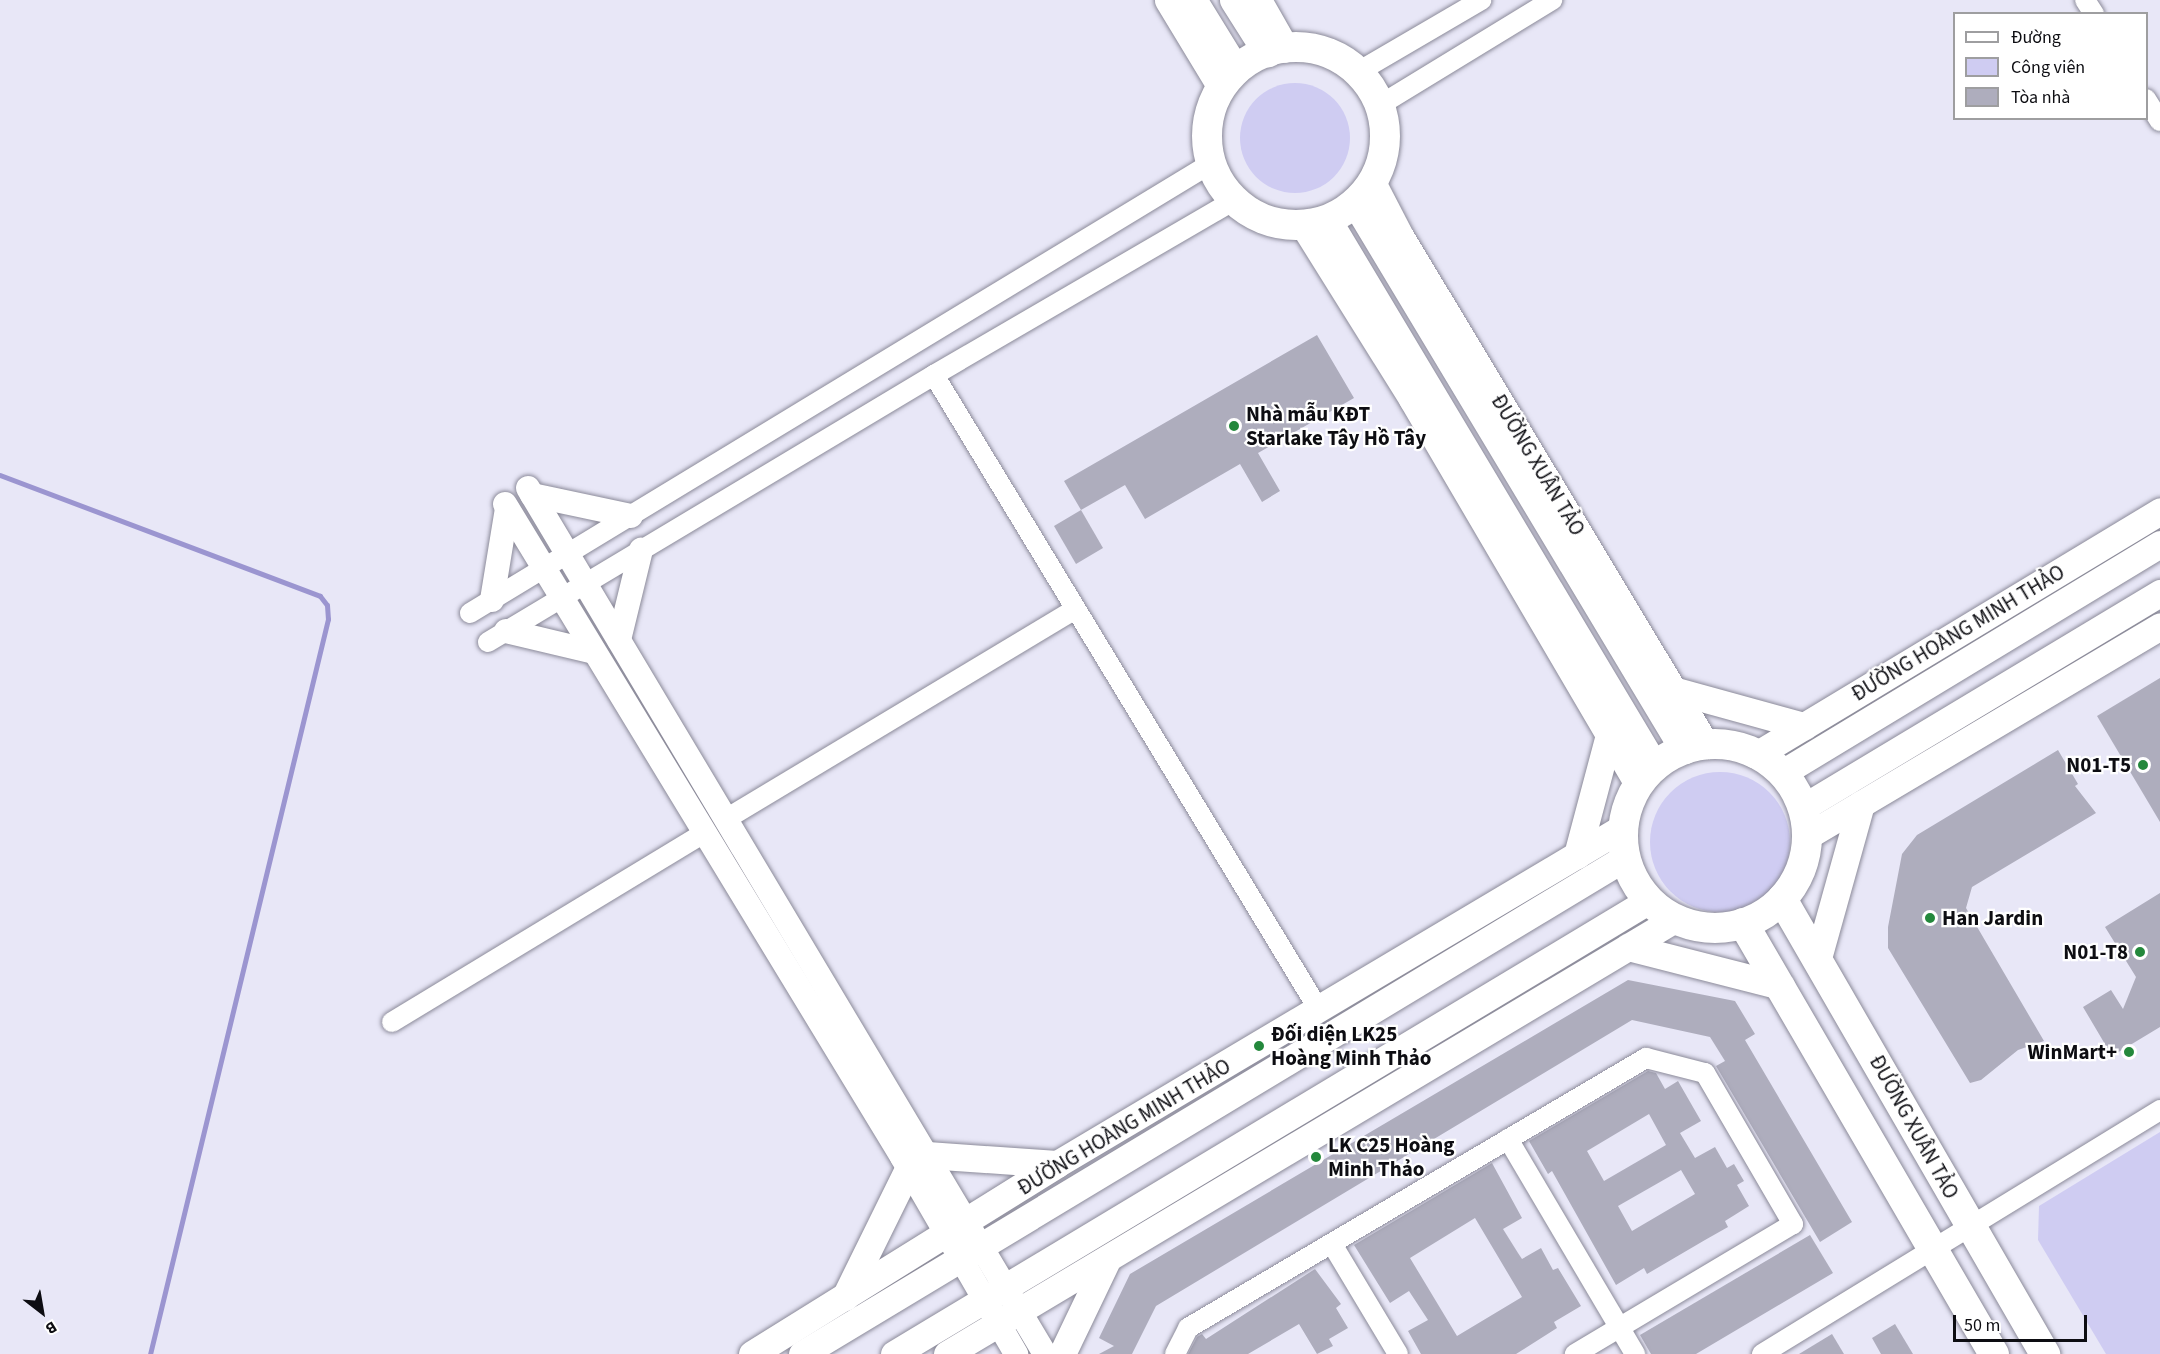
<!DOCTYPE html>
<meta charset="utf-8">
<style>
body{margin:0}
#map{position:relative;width:2160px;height:1354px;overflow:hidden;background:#e8e7f7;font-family:"Source Sans 3",sans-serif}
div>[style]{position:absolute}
.green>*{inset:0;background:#cfccf2}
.round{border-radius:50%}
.stream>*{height:5px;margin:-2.5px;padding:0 2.5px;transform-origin:2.5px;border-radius:2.5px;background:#9b95d0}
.building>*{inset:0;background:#aeadbd}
.roads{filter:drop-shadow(0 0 2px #8b8a99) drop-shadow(0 0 2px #8b8a99)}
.minor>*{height:20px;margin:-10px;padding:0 10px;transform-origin:10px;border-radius:10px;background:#fff}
.tertiary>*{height:24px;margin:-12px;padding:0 12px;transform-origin:12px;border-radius:12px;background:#fff}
.secondary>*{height:27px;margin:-13.5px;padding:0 13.5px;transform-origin:13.5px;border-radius:13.5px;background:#fff}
.primary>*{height:30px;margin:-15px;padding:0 15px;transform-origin:15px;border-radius:15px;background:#fff}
.primary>.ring{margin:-15px;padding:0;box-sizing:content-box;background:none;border:30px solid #fff;border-radius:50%}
.dots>*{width:16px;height:16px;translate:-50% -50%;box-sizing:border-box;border:3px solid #fff;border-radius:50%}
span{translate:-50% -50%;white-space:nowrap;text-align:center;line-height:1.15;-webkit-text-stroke:4.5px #fff;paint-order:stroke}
.poi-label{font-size:21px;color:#0d0d12;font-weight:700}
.left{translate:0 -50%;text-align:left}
.right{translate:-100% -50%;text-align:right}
.street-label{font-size:21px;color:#0d0d12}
.legend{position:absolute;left:1953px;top:12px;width:195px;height:108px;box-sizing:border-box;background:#fff;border:2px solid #9e9ea0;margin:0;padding:8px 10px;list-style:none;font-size:18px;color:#0d0d12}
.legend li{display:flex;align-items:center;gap:12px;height:30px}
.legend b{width:30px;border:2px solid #9e9ea0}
.north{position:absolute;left:12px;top:1282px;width:60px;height:60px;-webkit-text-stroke:4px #fff;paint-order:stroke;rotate:149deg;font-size:16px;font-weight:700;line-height:24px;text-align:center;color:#0d0d12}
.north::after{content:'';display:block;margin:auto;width:21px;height:27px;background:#0d0d12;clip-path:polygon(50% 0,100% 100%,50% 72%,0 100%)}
.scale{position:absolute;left:1953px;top:1315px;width:134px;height:27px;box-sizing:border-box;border:3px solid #0d0d12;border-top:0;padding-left:8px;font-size:18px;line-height:21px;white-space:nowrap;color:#0d0d12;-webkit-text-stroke:4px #fff;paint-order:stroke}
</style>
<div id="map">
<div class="green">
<div class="round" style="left:1240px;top:83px;width:110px;height:110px"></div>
<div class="round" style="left:1650px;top:772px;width:140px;height:140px"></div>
<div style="clip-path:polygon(2160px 1132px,2160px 1354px,2106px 1354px,2038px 1240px,2039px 1206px)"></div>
</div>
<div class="stream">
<div style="left:0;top:475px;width:342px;rotate:20.7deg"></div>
<div style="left:320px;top:596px;width:11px;rotate:52deg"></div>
<div style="left:327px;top:605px;width:14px;rotate:86deg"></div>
<div style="left:328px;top:619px;width:756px;rotate:103.61deg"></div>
</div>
<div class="building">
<div style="clip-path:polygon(1317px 335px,1354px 398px,1258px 453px,1280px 491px,1262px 502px,1240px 464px,1145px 519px,1125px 485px,1081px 510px,1064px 481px)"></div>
<div style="clip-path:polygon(1081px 510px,1103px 548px,1076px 564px,1054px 526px)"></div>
<div style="clip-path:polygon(2160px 678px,2160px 822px,2097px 716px)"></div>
<div style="clip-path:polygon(2058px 750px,2078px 784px,2075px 786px,2096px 813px,1972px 887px,1966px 908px,2044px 1041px,2018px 1050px,1981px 1080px,1970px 1083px,1888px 948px,1888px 927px,1902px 854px,1917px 835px)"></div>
<div style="clip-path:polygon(2160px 893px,2160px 1027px,2112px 1056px,2083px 1007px,2111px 990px,2123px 1009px,2136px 977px,2105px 927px)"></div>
<div style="clip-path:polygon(1628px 980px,1735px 1001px,1755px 1034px,1745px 1040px,1852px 1222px,1820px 1242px,1716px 1066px,1725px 1061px,1710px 1037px,1632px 1020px,1156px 1306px,1132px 1354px,1099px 1354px,1114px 1346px,1099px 1338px,1130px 1274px)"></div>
<div style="clip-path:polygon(evenodd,1648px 1071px,1656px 1073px,1665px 1089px,1678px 1081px,1701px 1121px,1680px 1133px,1695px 1158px,1715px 1147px,1727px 1168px,1734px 1164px,1744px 1181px,1737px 1185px,1749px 1206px,1725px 1221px,1728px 1227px,1705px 1240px,1647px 1274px,1644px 1268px,1616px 1285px,1552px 1171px,1548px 1174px,1529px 1141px,1648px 1071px,1649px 1114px,1666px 1145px,1604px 1181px,1587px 1151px,1649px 1114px,1648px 1071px,1681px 1170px,1695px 1194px,1632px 1231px,1618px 1206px,1681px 1170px)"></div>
<div style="clip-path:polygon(evenodd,1492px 1163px,1522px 1218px,1503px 1229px,1518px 1253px,1522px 1259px,1541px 1248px,1553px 1270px,1558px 1268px,1581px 1306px,1554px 1322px,1557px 1328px,1516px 1354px,1421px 1354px,1408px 1331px,1428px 1320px,1409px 1291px,1390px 1303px,1354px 1245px,1492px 1163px,1475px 1218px,1522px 1297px,1457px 1336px,1410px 1258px,1475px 1218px)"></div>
<div style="clip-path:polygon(1810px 1235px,1833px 1273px,1696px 1354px,1651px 1354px,1640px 1335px)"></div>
<div style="clip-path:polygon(1315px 1269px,1341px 1304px,1336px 1308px,1348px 1328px,1329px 1339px,1333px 1346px,1317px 1354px,1299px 1324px,1248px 1354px,1188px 1354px,1197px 1337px,1202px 1334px,1206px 1339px)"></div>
<div style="clip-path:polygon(1895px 1324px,1913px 1354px,1881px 1354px,1872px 1338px)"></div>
<div style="clip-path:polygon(1832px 1334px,1844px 1354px,1799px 1354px)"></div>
</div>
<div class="roads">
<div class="minor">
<div style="left:2085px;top:0;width:17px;rotate:57deg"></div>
<div style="left:1358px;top:72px;width:143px;rotate:-30.3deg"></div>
<div style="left:2146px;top:99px;width:26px;rotate:58deg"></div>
<div style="left:1380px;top:105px;width:202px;rotate:-31.4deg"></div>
<div style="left:934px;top:375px;width:743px;rotate:58.77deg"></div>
<div style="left:470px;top:613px;width:866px;rotate:-31.25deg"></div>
<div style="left:488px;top:642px;width:520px;rotate:-30.91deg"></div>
<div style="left:934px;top:375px;width:348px;rotate:-30.2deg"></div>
<div style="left:726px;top:819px;width:406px;rotate:-31deg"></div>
<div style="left:392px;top:1022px;width:365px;rotate:-31.2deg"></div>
<div style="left:1508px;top:1139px;width:250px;rotate:59.4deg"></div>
<div style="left:1332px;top:1244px;width:128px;rotate:59deg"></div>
<div style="left:1175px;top:1354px;width:29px;rotate:-63deg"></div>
<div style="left:1188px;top:1328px;width:532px;rotate:-30.52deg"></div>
<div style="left:1646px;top:1058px;width:61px;rotate:14.3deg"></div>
<div style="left:1705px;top:1073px;width:175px;rotate:59.8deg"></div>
<div style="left:1793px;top:1224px;width:254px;rotate:149.2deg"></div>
<div style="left:1762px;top:1354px;width:467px;rotate:-31.5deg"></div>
</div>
<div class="tertiary">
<div style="left:528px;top:488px;width:1009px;rotate:59.16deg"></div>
<div style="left:532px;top:495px;width:101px;rotate:12deg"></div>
<div style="left:505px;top:504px;width:764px;rotate:58.7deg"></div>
<div style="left:902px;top:1157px;width:228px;rotate:59.9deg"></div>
<div style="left:492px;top:600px;width:93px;rotate:-80.7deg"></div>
<div style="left:506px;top:631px;width:90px;rotate:13.4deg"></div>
<div style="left:619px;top:640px;width:93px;rotate:-76.3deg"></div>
</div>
<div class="secondary">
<div style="left:1168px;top:0;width:100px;rotate:58.8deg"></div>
<div style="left:1258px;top:0;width:56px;rotate:60.3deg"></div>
<div style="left:1373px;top:184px;width:59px;rotate:62.6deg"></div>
<div style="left:1400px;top:236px;width:594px;rotate:58.99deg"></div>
<div style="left:1304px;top:226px;width:204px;rotate:58deg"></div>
<div style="left:1412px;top:399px;width:446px;rotate:59.6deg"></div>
<div style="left:1673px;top:690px;width:136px;rotate:15.4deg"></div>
<div style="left:1756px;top:755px;width:472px;rotate:-31.1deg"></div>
<div style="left:1782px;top:773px;width:442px;rotate:-31.2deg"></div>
<div style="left:1802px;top:808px;width:418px;rotate:-31deg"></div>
<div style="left:1807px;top:836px;width:411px;rotate:-30.7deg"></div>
<div style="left:1577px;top:855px;width:124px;rotate:-75.1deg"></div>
<div style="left:1628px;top:947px;width:158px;rotate:14.3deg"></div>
<div style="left:1818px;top:958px;width:160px;rotate:-74.4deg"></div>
<div style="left:927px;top:1155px;width:130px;rotate:4deg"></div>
<div style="left:845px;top:1297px;width:143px;rotate:-63.8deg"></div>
<div style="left:752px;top:1354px;width:359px;rotate:-31.9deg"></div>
<div style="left:1057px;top:1164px;width:657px;rotate:-30.74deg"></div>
<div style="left:802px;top:1354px;width:959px;rotate:-31.09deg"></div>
<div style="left:894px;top:1354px;width:880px;rotate:-31deg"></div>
<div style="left:947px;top:1354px;width:848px;rotate:-30.86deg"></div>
<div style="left:1062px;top:1354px;width:106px;rotate:-64.4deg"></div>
</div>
<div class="primary">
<div style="left:1192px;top:0;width:82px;rotate:58.4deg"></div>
<div style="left:1235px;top:0;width:62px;rotate:57.6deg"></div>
<div class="ring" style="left:1207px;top:47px;width:148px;height:148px"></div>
<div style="left:1357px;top:203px;width:637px;rotate:59.01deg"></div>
<div style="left:1327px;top:221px;width:636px;rotate:59.08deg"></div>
<div class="ring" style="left:1623px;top:744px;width:154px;height:154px"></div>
<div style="left:1782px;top:899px;width:526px;rotate:59.97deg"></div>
<div style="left:1743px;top:923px;width:499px;rotate:59.8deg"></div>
</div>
</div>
<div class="dots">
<div style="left:1234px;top:426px;background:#24883c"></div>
<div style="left:2143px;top:765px;background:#24883c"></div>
<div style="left:1930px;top:918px;background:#24883c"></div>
<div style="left:2140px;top:952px;background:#24883c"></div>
<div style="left:1259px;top:1046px;background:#24883c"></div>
<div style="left:2129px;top:1052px;background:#24883c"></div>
<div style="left:1316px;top:1157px;background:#24883c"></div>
</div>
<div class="poi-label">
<span class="left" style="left:1246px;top:426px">Nhà mẫu KĐT<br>Starlake Tây Hồ Tây</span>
<span class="right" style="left:2131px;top:765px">N01-T5</span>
<span class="left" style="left:1942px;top:918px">Han Jardin</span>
<span class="right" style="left:2128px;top:952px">N01-T8</span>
<span class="left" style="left:1271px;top:1046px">Đối diện LK25<br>Hoàng Minh Thảo</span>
<span class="right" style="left:2117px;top:1052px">WinMart+</span>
<span class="left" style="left:1328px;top:1157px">LK C25 Hoàng<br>Minh Thảo</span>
</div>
<div class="street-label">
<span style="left:1538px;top:465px;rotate:59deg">ĐƯỜNG XUÂN TẢO</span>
<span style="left:1958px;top:633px;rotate:-31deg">ĐƯỜNG HOÀNG MINH THẢO</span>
<span style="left:1124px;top:1127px;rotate:-31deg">ĐƯỜNG HOÀNG MINH THẢO</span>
<span style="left:1914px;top:1127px;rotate:61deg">ĐƯỜNG XUÂN TẢO</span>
</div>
<ul class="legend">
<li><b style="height:8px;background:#fff"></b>Đường</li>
<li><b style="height:16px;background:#cfccf2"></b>Công viên</li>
<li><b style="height:16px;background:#aeadbd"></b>Tòa nhà</li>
</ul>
<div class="north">B</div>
<div class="scale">50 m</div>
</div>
